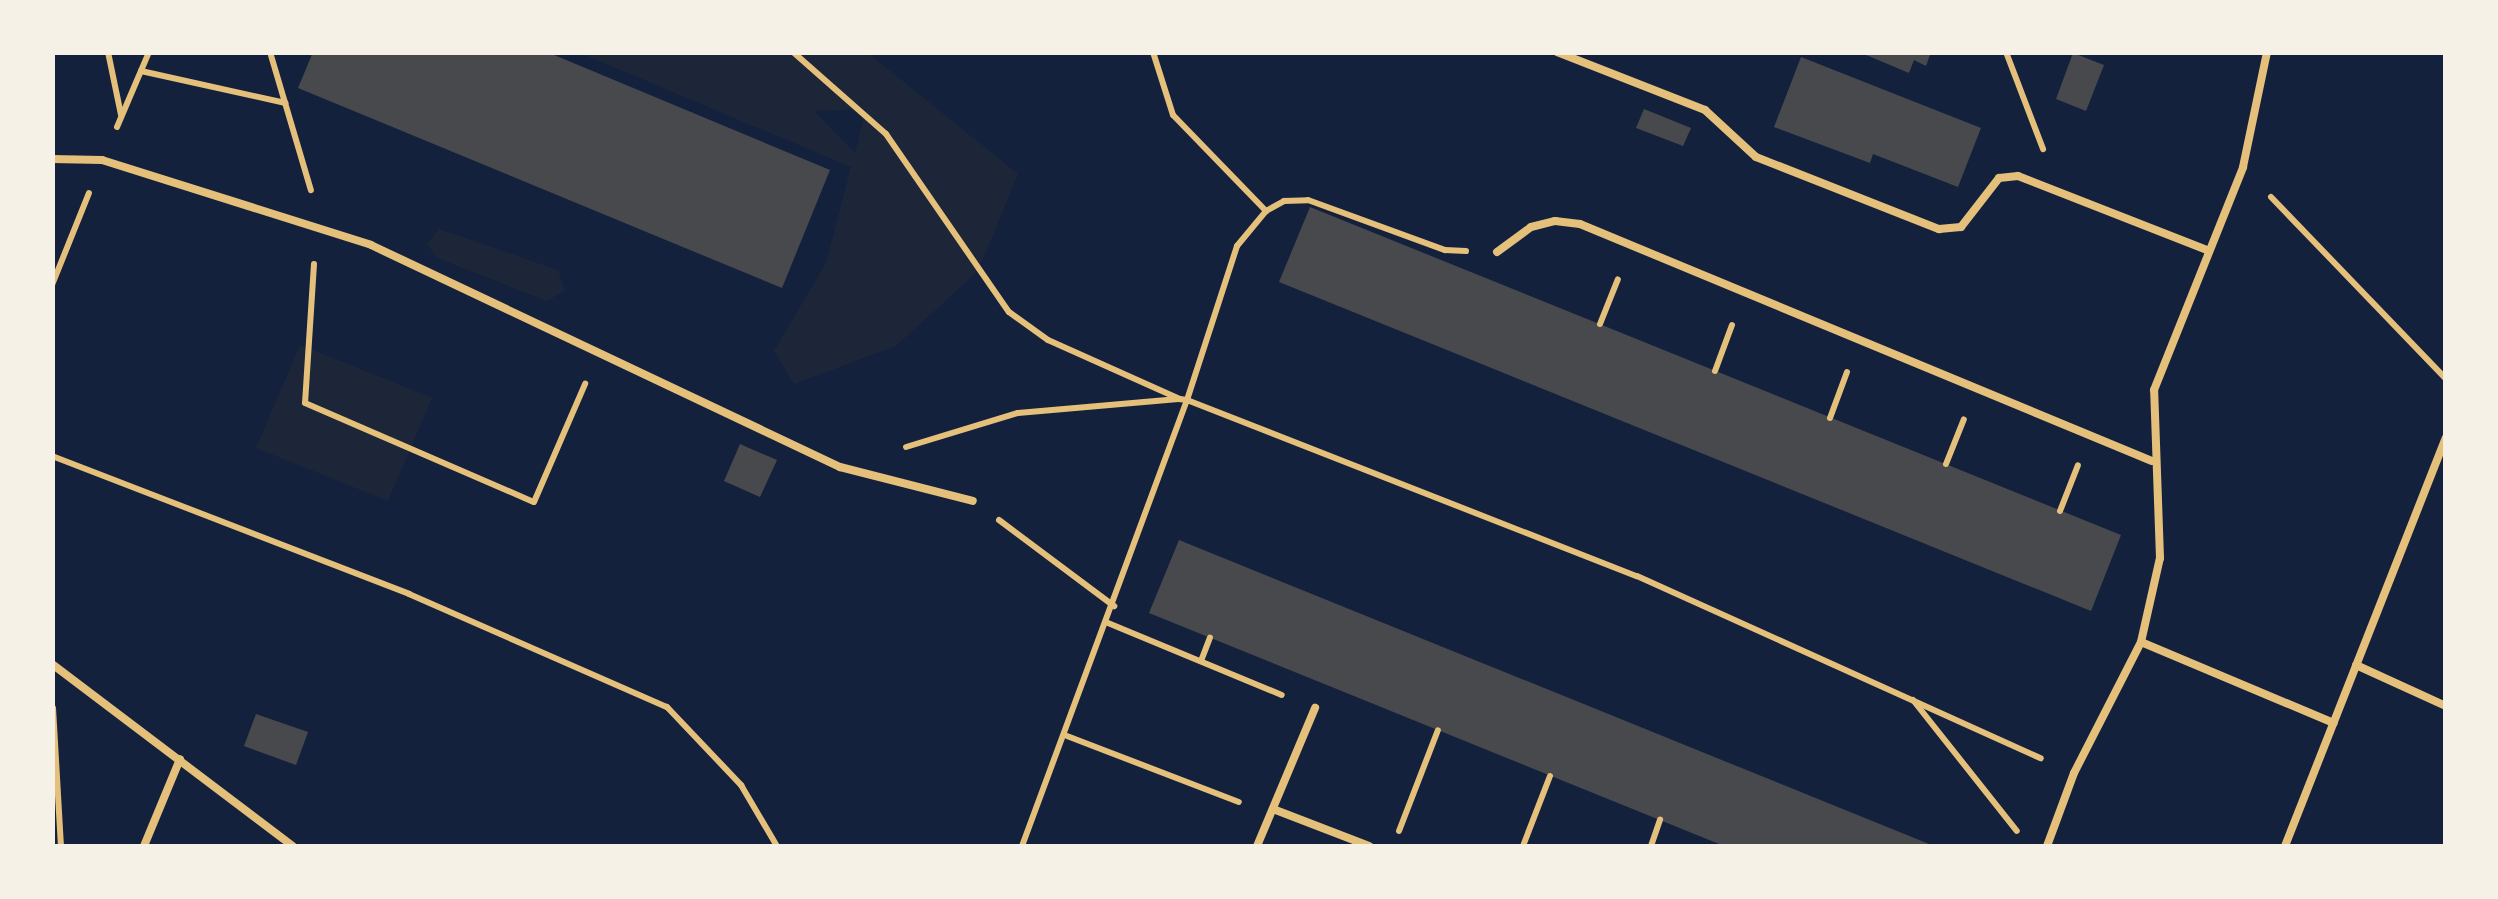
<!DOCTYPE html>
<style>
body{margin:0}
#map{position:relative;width:2498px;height:899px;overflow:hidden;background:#14213d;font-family:"Golos Text",sans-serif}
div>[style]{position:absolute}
.green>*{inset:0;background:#1d2539}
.building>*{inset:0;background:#48494c}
.path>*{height:6px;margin:-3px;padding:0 3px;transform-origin:3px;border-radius:3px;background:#e5c07b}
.service>*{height:8px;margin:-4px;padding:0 4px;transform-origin:4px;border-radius:4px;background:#e5c07b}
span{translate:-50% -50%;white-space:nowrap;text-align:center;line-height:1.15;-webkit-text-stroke:8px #f6f1e7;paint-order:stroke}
.frame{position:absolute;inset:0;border:55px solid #f6f1e7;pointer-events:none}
</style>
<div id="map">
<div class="green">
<div style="clip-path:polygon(evenodd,580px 53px,868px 53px,1018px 174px,978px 271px,896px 346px,794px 384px,774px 351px,826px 263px,851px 167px,580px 53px,866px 109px,855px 153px,815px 112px,815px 111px,866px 109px)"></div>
<div style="clip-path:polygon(439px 229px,558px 270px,565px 291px,547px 301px,437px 258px,427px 244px)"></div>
<div style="clip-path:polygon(300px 345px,432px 398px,388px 501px,256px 448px)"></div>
</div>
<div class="building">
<div style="clip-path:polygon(313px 52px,547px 52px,830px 170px,782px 288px,298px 88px)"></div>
<div style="clip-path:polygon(1859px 52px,1931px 52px,1926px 66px,1914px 60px,1909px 73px)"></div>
<div style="clip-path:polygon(2073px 53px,2104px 65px,2086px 111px,2056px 99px)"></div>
<div style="clip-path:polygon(1801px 57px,1981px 128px,1958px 187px,1873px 154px,1870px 163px,1774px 127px)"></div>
<div style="clip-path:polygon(1644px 109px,1691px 128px,1683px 146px,1636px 128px)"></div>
<div style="clip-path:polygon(1310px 207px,2121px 535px,2091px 611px,1279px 282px)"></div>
<div style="clip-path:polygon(740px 444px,777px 460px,760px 497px,724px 481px)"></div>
<div style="clip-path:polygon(1179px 540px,1934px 846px,1724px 846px,1149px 613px)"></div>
<div style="clip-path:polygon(256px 714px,308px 732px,296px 765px,244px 746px)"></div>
</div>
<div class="path">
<div style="left:108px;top:52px;width:64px;rotate:78.3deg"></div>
<div style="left:270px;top:52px;width:144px;rotate:73.5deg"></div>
<div style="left:793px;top:52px;width:124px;rotate:41.4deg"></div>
<div style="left:886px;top:134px;width:216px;rotate:55.4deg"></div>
<div style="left:1009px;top:312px;width:48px;rotate:35.7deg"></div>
<div style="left:1048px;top:340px;width:145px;rotate:24.1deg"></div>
<div style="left:1180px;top:399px;width:7px;rotate:8deg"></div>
<div style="left:1187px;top:400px;width:162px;rotate:-72deg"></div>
<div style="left:1237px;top:246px;width:45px;rotate:-50.4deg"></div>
<div style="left:1266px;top:211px;width:21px;rotate:-29deg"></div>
<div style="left:1284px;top:201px;width:24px;rotate:-2deg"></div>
<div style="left:1308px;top:200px;width:146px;rotate:20.1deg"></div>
<div style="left:1445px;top:250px;width:21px;rotate:3deg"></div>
<div style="left:1153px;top:52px;width:66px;rotate:72.4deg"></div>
<div style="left:1173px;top:115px;width:134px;rotate:45.9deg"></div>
<div style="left:2006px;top:52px;width:104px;rotate:69.1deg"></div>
<div style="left:141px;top:71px;width:148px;rotate:12.5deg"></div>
<div style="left:117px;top:127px;width:82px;rotate:-66.9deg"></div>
<div style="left:2271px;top:197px;width:252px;rotate:46.1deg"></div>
<div style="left:314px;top:264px;width:139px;rotate:93.7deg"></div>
<div style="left:305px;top:403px;width:249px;rotate:23.4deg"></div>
<div style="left:534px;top:502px;width:129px;rotate:-66.6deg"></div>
<div style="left:52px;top:285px;width:99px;rotate:-68.1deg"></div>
<div style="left:1600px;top:324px;width:48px;rotate:-68.2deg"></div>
<div style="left:1715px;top:371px;width:49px;rotate:-69.7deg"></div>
<div style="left:1830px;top:418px;width:49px;rotate:-69.7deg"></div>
<div style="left:906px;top:447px;width:117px;rotate:-16.9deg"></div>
<div style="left:1018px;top:413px;width:161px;rotate:-5deg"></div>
<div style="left:52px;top:456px;width:383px;rotate:21.1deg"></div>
<div style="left:409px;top:594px;width:282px;rotate:23.7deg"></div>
<div style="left:667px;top:707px;width:108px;rotate:46.5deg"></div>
<div style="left:741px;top:785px;width:71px;rotate:59.5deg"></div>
<div style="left:1946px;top:464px;width:48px;rotate:-68.2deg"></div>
<div style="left:2060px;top:511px;width:49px;rotate:-68.6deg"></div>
<div style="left:999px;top:520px;width:144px;rotate:36.8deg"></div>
<div style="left:1108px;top:623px;width:188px;rotate:22.5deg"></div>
<div style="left:1201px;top:661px;width:25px;rotate:-69deg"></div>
<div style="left:1913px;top:700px;width:167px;rotate:51.6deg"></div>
<div style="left:53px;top:708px;width:138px;rotate:86.7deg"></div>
<div style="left:1067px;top:736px;width:184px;rotate:21deg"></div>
<div style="left:1399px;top:831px;width:108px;rotate:-68.9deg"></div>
<div style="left:1022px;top:846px;width:476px;rotate:-69.7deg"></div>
<div style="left:1187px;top:400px;width:483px;rotate:21.4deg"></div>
<div style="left:1637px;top:576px;width:443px;rotate:24.3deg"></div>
<div style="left:1523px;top:846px;width:75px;rotate:-68.9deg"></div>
<div style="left:1651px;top:846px;width:28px;rotate:-71deg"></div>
</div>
<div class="service">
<div style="left:1557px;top:52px;width:159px;rotate:21.4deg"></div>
<div style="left:1705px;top:110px;width:69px;rotate:42.7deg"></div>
<div style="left:1756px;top:157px;width:197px;rotate:21.5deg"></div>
<div style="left:1939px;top:229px;width:22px;rotate:-5deg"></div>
<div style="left:1961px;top:227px;width:62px;rotate:-52.2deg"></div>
<div style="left:1999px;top:178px;width:19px;rotate:-6deg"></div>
<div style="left:2018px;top:176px;width:205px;rotate:21.4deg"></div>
<div style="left:52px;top:159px;width:50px;rotate:1.1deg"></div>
<div style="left:102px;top:160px;width:282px;rotate:17.5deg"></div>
<div style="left:371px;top:245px;width:519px;rotate:25.33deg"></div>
<div style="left:840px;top:467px;width:137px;rotate:14.3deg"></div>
<div style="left:1497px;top:252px;width:42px;rotate:-36.3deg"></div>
<div style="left:1531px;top:227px;width:25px;rotate:-14deg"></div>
<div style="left:1555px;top:221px;width:25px;rotate:7deg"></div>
<div style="left:1580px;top:224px;width:619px;rotate:22.51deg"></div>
<div style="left:2141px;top:642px;width:209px;rotate:22.8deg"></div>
<div style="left:52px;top:664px;width:302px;rotate:37.1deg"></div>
<div style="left:2356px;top:665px;width:99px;rotate:24.5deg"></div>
<div style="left:1273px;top:809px;width:103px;rotate:21.1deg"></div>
<div style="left:144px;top:846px;width:94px;rotate:-67.5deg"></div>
<div style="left:1257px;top:846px;width:150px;rotate:-67.2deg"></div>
<div style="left:2047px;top:846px;width:78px;rotate:-69.7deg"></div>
<div style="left:2074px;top:773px;width:147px;rotate:-62.9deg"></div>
<div style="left:2141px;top:642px;width:86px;rotate:-77.3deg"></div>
<div style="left:2160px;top:558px;width:168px;rotate:-92deg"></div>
<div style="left:2154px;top:390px;width:240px;rotate:-68.2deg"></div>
<div style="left:2243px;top:167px;width:117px;rotate:-78.2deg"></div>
<div style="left:2285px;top:846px;width:439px;rotate:-68.5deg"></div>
</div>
<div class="frame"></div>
</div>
